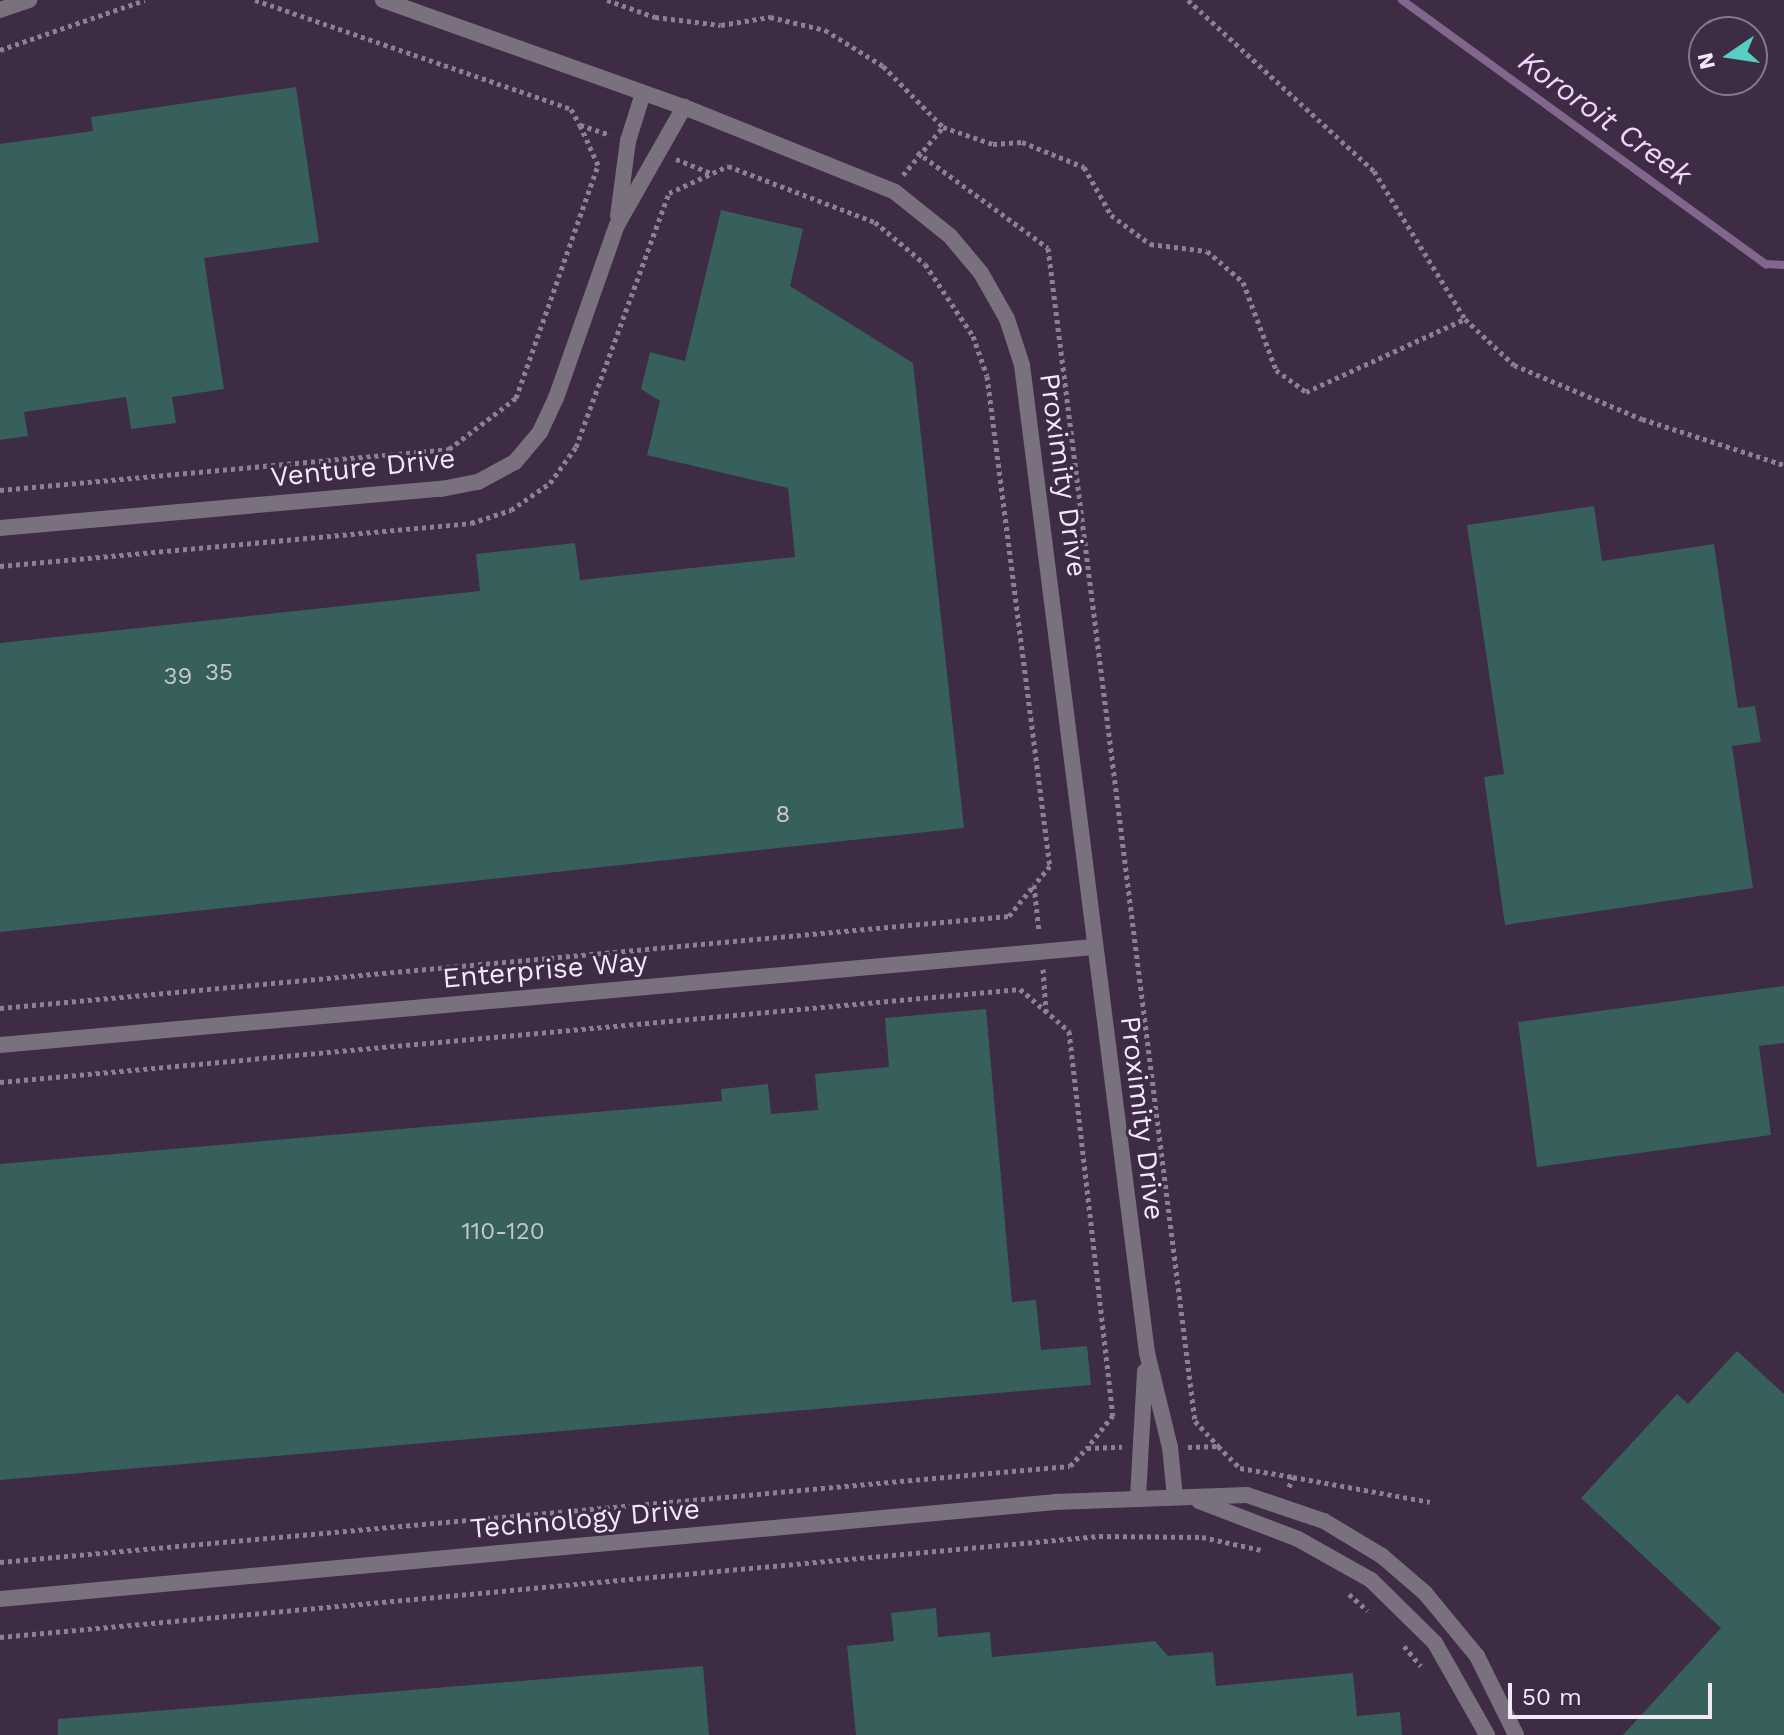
<!DOCTYPE html>
<style>
body{margin:0}
#map{position:relative;width:1784px;height:1735px;overflow:hidden;background:#3d2c43;font-family:"Work Sans",sans-serif}
div>[style]{position:absolute}
.stream>*{height:8px;margin:-4px;padding:0 4px;transform-origin:4px;border-radius:4px;background:#82668d}
.building>*{inset:0;background:#375f5b}
.path>*{height:5px;margin-top:-2.5px;transform-origin:0;background:repeating-linear-gradient(90deg,#8e8093 0 4px,transparent 0 8px)}
.minor>*{height:16px;margin:-8px;padding:0 8px;transform-origin:8px;border-radius:8px;background:#79717d}
span{translate:-50% -50%;white-space:nowrap;text-align:center;line-height:1.15;-webkit-text-stroke:6px #3d2c43;paint-order:stroke}
.number-label{font-size:24px;color:#c4c6d0}
.number-label span{-webkit-text-stroke-width:0}
.street-label{font-size:28px;color:#f3e8f7}
.water-label{font-size:30px;color:#f0d5fc;font-style:italic}
.north{position:absolute;left:1688px;top:16px;width:80px;height:80px;box-sizing:border-box;background:#3d2c43;border:2px solid #86778b;border-radius:50%;rotate:257deg;font-size:22px;font-weight:700;line-height:32px;text-align:center;color:#f3e8f7}
.north::after{content:'';display:block;margin:auto;width:28px;height:36px;background:#56cec3;clip-path:polygon(50% 0,100% 100%,50% 72%,0 100%)}
.scale{position:absolute;left:1508px;top:1683px;width:204px;height:36px;box-sizing:border-box;border:4px solid #f3e8f7;border-top:0;padding-left:10px;font-size:24px;line-height:28px;white-space:nowrap;color:#f3e8f7;-webkit-text-stroke:6px #3d2c43;paint-order:stroke}
</style>
<div id="map">
<div class="stream">
<div style="left:1402px;top:0;width:450px;rotate:36deg"></div>
<div style="left:1766px;top:264px;width:18px;rotate:3deg"></div>
</div>
<div class="building">
<div style="clip-path:polygon(296px 87px,319px 242px,204px 258px,224px 389px,172px 397px,176px 423px,131px 429px,126px 397px,24px 412px,28px 436px,0 440px,0 144px,93px 131px,91px 117px)"></div>
<div style="clip-path:polygon(721px 210px,803px 229px,790px 286px,913px 363px,964px 828px,0 932px,0 643px,480px 591px,476px 554px,575px 543px,580px 580px,795px 557px,788px 488px,647px 455px,660px 401px,641px 389px,650px 352px,685px 361px)"></div>
<div style="clip-path:polygon(1594px 506px,1602px 561px,1714px 544px,1738px 708px,1755px 706px,1761px 742px,1732px 746px,1753px 888px,1505px 925px,1484px 777px,1504px 774px,1467px 525px)"></div>
<div style="clip-path:polygon(1784px 986px,1784px 1043px,1759px 1046px,1771px 1135px,1537px 1167px,1518px 1022px)"></div>
<div style="clip-path:polygon(986px 1009px,1012px 1302px,1036px 1300px,1041px 1350px,1087px 1346px,1091px 1385px,0 1480px,0 1164px,722px 1101px,721px 1089px,768px 1084px,771px 1114px,818px 1110px,815px 1074px,889px 1067px,885px 1018px)"></div>
<div style="clip-path:polygon(1737px 1351px,1784px 1394px,1784px 1735px,1623px 1735px,1721px 1628px,1581px 1498px,1677px 1394px,1688px 1404px)"></div>
<div style="clip-path:polygon(936px 1608px,938px 1637px,990px 1632px,992px 1657px,1155px 1641px,1168px 1656px,1213px 1652px,1216px 1686px,1353px 1673px,1357px 1716px,1400px 1712px,1402px 1735px,856px 1735px,847px 1646px,894px 1641px,891px 1613px)"></div>
<div style="clip-path:polygon(703px 1666px,709px 1735px,58px 1735px,58px 1719px)"></div>
</div>
<div class="path">
<div style="left:255px;top:0;width:334px;rotate:19deg"></div>
<div style="left:571px;top:109px;width:18px;rotate:61deg"></div>
<div style="left:607px;top:0;width:51px;rotate:19.5deg"></div>
<div style="left:655px;top:17px;width:66px;rotate:6.9deg"></div>
<div style="left:721px;top:25px;width:50px;rotate:-9.3deg"></div>
<div style="left:770px;top:17px;width:57px;rotate:13.3deg"></div>
<div style="left:825px;top:30px;width:68px;rotate:31.8deg"></div>
<div style="left:883px;top:66px;width:86px;rotate:45.5deg"></div>
<div style="left:1188px;top:0;width:253px;rotate:42.6deg"></div>
<div style="left:1374px;top:171px;width:174px;rotate:58.4deg"></div>
<div style="left:1465px;top:319px;width:67px;rotate:43.2deg"></div>
<div style="left:1514px;top:365px;width:139px;rotate:22.9deg"></div>
<div style="left:1642px;top:419px;width:149px;rotate:17.9deg"></div>
<div style="left:0;top:50px;width:153px;rotate:-19deg"></div>
<div style="left:917px;top:152px;width:162px;rotate:36.2deg"></div>
<div style="left:1048px;top:248px;width:1182px;rotate:82.86deg"></div>
<div style="left:1195px;top:1421px;width:34px;rotate:47deg"></div>
<div style="left:676px;top:159px;width:38px;rotate:22deg"></div>
<div style="left:903px;top:175px;width:62px;rotate:-50.2deg"></div>
<div style="left:943px;top:127px;width:53px;rotate:18.8deg"></div>
<div style="left:993px;top:144px;width:29px;rotate:-4deg"></div>
<div style="left:1022px;top:142px;width:67px;rotate:22deg"></div>
<div style="left:1084px;top:167px;width:55px;rotate:60.6deg"></div>
<div style="left:1111px;top:215px;width:49px;rotate:36.6deg"></div>
<div style="left:1150px;top:244px;width:57px;rotate:7deg"></div>
<div style="left:1207px;top:251px;width:48px;rotate:40.7deg"></div>
<div style="left:1243px;top:282px;width:94px;rotate:69.4deg"></div>
<div style="left:1276px;top:370px;width:37px;rotate:36deg"></div>
<div style="left:1306px;top:392px;width:175px;rotate:-24.7deg"></div>
<div style="left:0;top:490px;width:451px;rotate:-5.2deg"></div>
<div style="left:449px;top:449px;width:84px;rotate:-37.3deg"></div>
<div style="left:516px;top:398px;width:247px;rotate:-70.6deg"></div>
<div style="left:598px;top:165px;width:44px;rotate:-114.2deg"></div>
<div style="left:580px;top:125px;width:32px;rotate:18deg"></div>
<div style="left:0;top:566px;width:473px;rotate:-5.2deg"></div>
<div style="left:471px;top:523px;width:42px;rotate:-18deg"></div>
<div style="left:511px;top:510px;width:47px;rotate:-34.7deg"></div>
<div style="left:550px;top:483px;width:44px;rotate:-54.2deg"></div>
<div style="left:576px;top:447px;width:270px;rotate:-69.9deg"></div>
<div style="left:669px;top:193px;width:65px;rotate:-24.6deg"></div>
<div style="left:728px;top:166px;width:157px;rotate:20.9deg"></div>
<div style="left:875px;top:222px;width:65px;rotate:40deg"></div>
<div style="left:925px;top:264px;width:87px;rotate:56.3deg"></div>
<div style="left:973px;top:336px;width:42px;rotate:70.7deg"></div>
<div style="left:987px;top:376px;width:494px;rotate:82.7deg"></div>
<div style="left:1050px;top:866px;width:25px;rotate:130deg"></div>
<div style="left:1043px;top:969px;width:42px;rotate:85.9deg"></div>
<div style="left:0;top:1008px;width:1013px;rotate:-5.21deg"></div>
<div style="left:1009px;top:916px;width:40px;rotate:-51deg"></div>
<div style="left:1034px;top:885px;width:47px;rotate:83.9deg"></div>
<div style="left:0;top:1082px;width:1024px;rotate:-5.21deg"></div>
<div style="left:1020px;top:989px;width:65px;rotate:40.6deg"></div>
<div style="left:1069px;top:1031px;width:387px;rotate:83.5deg"></div>
<div style="left:1113px;top:1415px;width:42px;rotate:128.2deg"></div>
<div style="left:1188px;top:1447px;width:30px;rotate:-2deg"></div>
<div style="left:1218px;top:1446px;width:31px;rotate:45deg"></div>
<div style="left:1240px;top:1468px;width:54px;rotate:9.6deg"></div>
<div style="left:1289px;top:1487px;width:11px;rotate:-68deg"></div>
<div style="left:1293px;top:1477px;width:139px;rotate:10.3deg"></div>
<div style="left:0;top:1562px;width:1074px;rotate:-5.13deg"></div>
<div style="left:1070px;top:1466px;width:25px;rotate:-47deg"></div>
<div style="left:1087px;top:1448px;width:35px;rotate:-2deg"></div>
<div style="left:1349px;top:1594px;width:25px;rotate:42deg"></div>
<div style="left:0;top:1637px;width:1104px;rotate:-5.25deg"></div>
<div style="left:1099px;top:1536px;width:103px;rotate:0.6deg"></div>
<div style="left:1202px;top:1537px;width:60px;rotate:12.4deg"></div>
<div style="left:1404px;top:1646px;width:26px;rotate:50deg"></div>
</div>
<div class="minor">
<div style="left:383px;top:0;width:319px;rotate:19.6deg"></div>
<div style="left:684px;top:107px;width:227px;rotate:21.9deg"></div>
<div style="left:895px;top:192px;width:70px;rotate:38.7deg"></div>
<div style="left:950px;top:236px;width:48px;rotate:50deg"></div>
<div style="left:981px;top:273px;width:53px;rotate:60.5deg"></div>
<div style="left:1007px;top:319px;width:48px;rotate:71.9deg"></div>
<div style="left:1022px;top:365px;width:996px;rotate:82.79deg"></div>
<div style="left:1147px;top:1353px;width:97px;rotate:76.3deg"></div>
<div style="left:1170px;top:1447px;width:50px;rotate:84.3deg"></div>
<div style="left:0;top:10px;width:31px;rotate:-19deg"></div>
<div style="left:618px;top:216px;width:76px;rotate:-82.4deg"></div>
<div style="left:628px;top:141px;width:50px;rotate:-72.6deg"></div>
<div style="left:0;top:528px;width:443px;rotate:-5.1deg"></div>
<div style="left:441px;top:489px;width:38px;rotate:-11deg"></div>
<div style="left:478px;top:482px;width:42px;rotate:-28.4deg"></div>
<div style="left:515px;top:462px;width:39px;rotate:-50deg"></div>
<div style="left:540px;top:432px;width:38px;rotate:-65deg"></div>
<div style="left:556px;top:398px;width:183px;rotate:-70.6deg"></div>
<div style="left:617px;top:225px;width:136px;rotate:-60.4deg"></div>
<div style="left:0;top:1045px;width:1098px;rotate:-5.12deg"></div>
<div style="left:1138px;top:1497px;width:126px;rotate:-86.8deg"></div>
<div style="left:1199px;top:1501px;width:106px;rotate:21deg"></div>
<div style="left:1298px;top:1539px;width:84px;rotate:29.3deg"></div>
<div style="left:1371px;top:1580px;width:90px;rotate:44.5deg"></div>
<div style="left:1435px;top:1643px;width:106px;rotate:60.5deg"></div>
<div style="left:0;top:1599px;width:1059px;rotate:-5.25deg"></div>
<div style="left:1055px;top:1502px;width:192px;rotate:-2.1deg"></div>
<div style="left:1247px;top:1495px;width:81px;rotate:18.7deg"></div>
<div style="left:1324px;top:1521px;width:68px;rotate:31.1deg"></div>
<div style="left:1382px;top:1556px;width:57px;rotate:40.7deg"></div>
<div style="left:1425px;top:1593px;width:82px;rotate:50.5deg"></div>
<div style="left:1477px;top:1656px;width:88px;rotate:63.7deg"></div>
</div>
<div class="number-label">
<span style="left:219px;top:673px">35</span>
<span style="left:178px;top:677px">39</span>
<span style="left:783px;top:815px">8</span>
<span style="left:503px;top:1232px">110-120</span>
</div>
<div class="street-label">
<span style="left:363px;top:468px;rotate:-6deg">Venture Drive</span>
<span style="left:1063px;top:475px;rotate:82deg">Proximity Drive</span>
<span style="left:545px;top:970px;rotate:-5deg">Enterprise Way</span>
<span style="left:1142px;top:1118px;rotate:83deg">Proximity Drive</span>
<span style="left:585px;top:1519px;rotate:-5deg">Technology Drive</span>
</div>
<div class="water-label">
<span style="left:1605px;top:118px;rotate:36deg">Kororoit Creek</span>
</div>
<div class="north">N</div>
<div class="scale">50 m</div>
</div>
